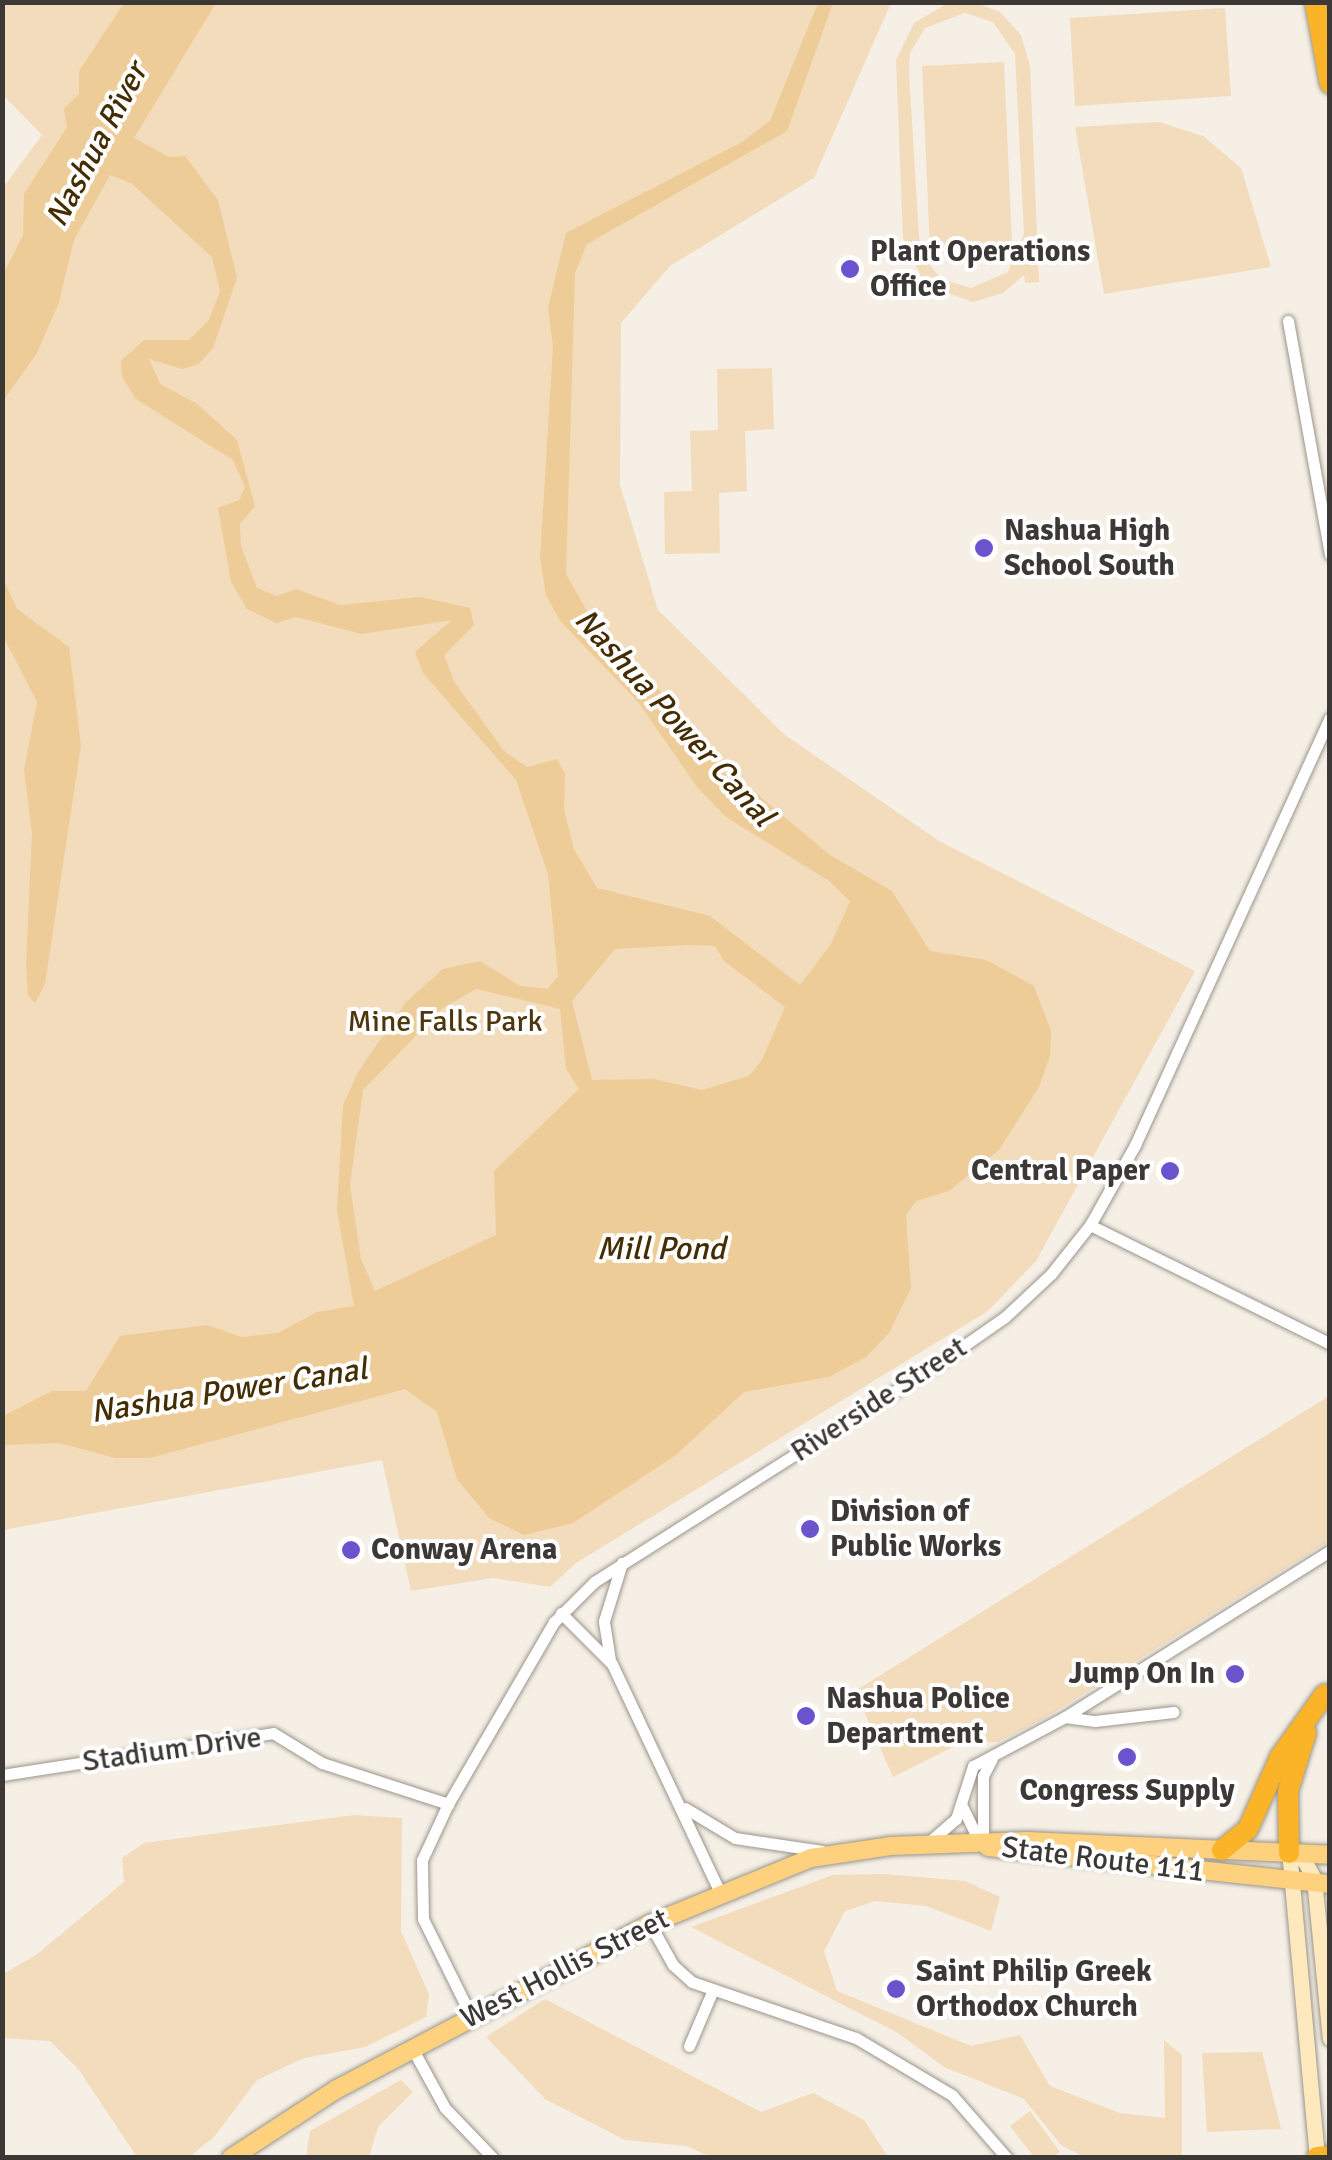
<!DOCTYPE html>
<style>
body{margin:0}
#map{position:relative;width:1332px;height:2160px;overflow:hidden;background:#f5efe5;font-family:Signika,sans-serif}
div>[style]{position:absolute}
.green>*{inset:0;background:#f2dcbc}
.water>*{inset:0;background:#eecc98}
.roads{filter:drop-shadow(0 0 2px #9a958c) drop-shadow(0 0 2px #9a958c)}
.minor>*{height:11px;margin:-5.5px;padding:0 5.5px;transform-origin:5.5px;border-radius:5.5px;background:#fff}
.secondary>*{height:15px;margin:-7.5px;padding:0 7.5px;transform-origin:7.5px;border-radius:7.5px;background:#fee8be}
.primary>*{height:18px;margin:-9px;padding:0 9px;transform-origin:9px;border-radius:9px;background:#fdd17d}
.motorway>*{height:20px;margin:-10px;padding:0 10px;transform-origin:10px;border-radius:10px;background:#fbb327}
.dots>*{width:28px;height:28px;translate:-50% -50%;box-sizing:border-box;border:5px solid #fff;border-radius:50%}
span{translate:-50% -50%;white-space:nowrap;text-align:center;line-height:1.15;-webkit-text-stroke:8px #fff;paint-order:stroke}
.poi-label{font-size:30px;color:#3b3835;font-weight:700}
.left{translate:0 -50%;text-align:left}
.right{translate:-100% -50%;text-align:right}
.park-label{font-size:30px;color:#4e370d}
.street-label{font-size:30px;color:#3b3835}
.water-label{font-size:32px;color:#442d02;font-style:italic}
.frame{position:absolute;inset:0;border:5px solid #3b3835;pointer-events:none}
</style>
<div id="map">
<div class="green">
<div style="clip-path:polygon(2px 3px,891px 3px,814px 178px,670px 266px,621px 323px,620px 485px,658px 610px,785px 735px,939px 841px,1195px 971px,1036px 1261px,988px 1311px,576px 1563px,550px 1587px,493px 1578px,411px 1591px,382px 1460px,3px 1530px,2px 189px,42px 135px,3px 95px)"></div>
<div style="clip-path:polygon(evenodd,948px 3px,977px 3px,1000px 12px,1021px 35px,1030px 65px,1039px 282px,1025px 283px,1024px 275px,1003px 293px,973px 302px,925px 285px,903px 238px,896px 60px,914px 23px,948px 3px,965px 13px,993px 22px,1015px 54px,1024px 234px,1008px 272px,971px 288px,941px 279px,920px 252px,909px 72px,910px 53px,925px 28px,965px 13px)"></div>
<div style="clip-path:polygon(1225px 8px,1231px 96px,1075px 106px,1070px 18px)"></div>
<div style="clip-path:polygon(1004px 62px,1012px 245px,930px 249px,922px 66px)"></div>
<div style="clip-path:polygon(1159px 122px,1203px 136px,1241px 168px,1271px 267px,1104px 294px,1075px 127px)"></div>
<div style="clip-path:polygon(772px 368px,774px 429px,745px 431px,747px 491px,719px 493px,720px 553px,665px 554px,664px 492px,692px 491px,690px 431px,718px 430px,717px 369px)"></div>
<div style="clip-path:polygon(1329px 1396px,1329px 1541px,1045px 1718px,998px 1742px,961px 1743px,893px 1777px,855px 1691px)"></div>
<div style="clip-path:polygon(354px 1815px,402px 1818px,401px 1931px,429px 1994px,426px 2017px,365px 2047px,304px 2058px,257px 2080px,214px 2137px,189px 2157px,137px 2157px,79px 2070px,50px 2041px,3px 2038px,3px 1974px,36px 1955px,124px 1882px,122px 1858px,144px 1843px)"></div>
<div style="clip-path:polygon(884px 1874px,965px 1881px,1000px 1897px,991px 1931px,926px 1906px,875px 1901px,845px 1911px,824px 1951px,837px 1991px,971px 2046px,1020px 2035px,1050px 2086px,1120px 2113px,1165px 2118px,1164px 2040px,1182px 2055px,1182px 2157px,1084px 2157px,1061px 2145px,1024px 2099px,944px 2067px,898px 2033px,691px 1927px,833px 1875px)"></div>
<div style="clip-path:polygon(545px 1999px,761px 2112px,813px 2093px,864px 2120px,888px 2157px,710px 2157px,687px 2146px,625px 2140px,545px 2099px,486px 2037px)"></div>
<div style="clip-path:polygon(1262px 2052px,1281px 2129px,1207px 2132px,1202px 2053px)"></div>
<div style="clip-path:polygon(401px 2080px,413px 2092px,378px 2127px,369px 2157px,306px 2157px,310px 2131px)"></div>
<div style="clip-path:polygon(1030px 2111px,1060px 2152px,1053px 2157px,1034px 2157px,1010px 2126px)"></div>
</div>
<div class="water">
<div style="clip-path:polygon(evenodd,124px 3px,216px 3px,134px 138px,169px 157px,185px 156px,218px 200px,237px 278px,213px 348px,199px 364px,182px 369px,149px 359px,160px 384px,196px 403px,237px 440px,255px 506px,240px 524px,241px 546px,257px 588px,277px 596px,296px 589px,340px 605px,420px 597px,470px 608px,474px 625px,444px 655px,455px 683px,504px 751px,527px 767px,557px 759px,565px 774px,564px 810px,574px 849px,597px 888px,710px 916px,800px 985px,831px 944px,850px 901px,829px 881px,726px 817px,697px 787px,639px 703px,560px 621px,546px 595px,540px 558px,553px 347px,548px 308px,566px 233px,742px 142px,770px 121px,818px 3px,833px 3px,787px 131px,587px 244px,575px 273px,566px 574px,587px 611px,745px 784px,830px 855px,892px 891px,930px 951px,986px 960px,1034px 986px,1051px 1031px,1050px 1056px,1039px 1087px,999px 1150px,949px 1191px,916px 1201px,906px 1215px,911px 1288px,889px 1333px,866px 1357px,829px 1377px,744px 1392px,676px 1455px,573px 1523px,524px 1535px,489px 1518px,457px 1479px,437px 1412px,405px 1389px,150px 1458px,115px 1458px,59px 1443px,3px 1445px,3px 1416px,52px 1391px,86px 1391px,120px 1336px,207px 1325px,242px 1337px,278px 1333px,317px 1312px,354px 1306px,337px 1210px,343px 1105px,358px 1072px,406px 1002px,443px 969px,480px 961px,520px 986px,548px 989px,558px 976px,548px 874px,516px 780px,423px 673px,415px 652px,452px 620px,362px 634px,296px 617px,276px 623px,247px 609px,231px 582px,218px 508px,239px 500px,245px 487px,233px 460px,136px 399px,122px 377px,121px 361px,144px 340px,189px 340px,209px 320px,220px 291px,212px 257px,131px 183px,110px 175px,74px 240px,59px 302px,37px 353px,3px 401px,3px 275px,23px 235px,24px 194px,67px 127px,64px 109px,79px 94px,79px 71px,124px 3px,688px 945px,715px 946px,724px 961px,785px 1007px,762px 1060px,749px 1076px,702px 1090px,654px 1079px,592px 1080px,572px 1001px,615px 949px,688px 945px,124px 3px,476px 989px,560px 1009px,566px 1069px,579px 1089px,494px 1171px,496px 1235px,375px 1291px,361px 1259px,350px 1185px,363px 1090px,443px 1008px,476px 989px)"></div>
<div style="clip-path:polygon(3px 578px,17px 609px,69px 647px,81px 745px,45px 984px,35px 1003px,28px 995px,26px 964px,32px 833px,24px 770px,37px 702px,3px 636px)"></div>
</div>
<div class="roads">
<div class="minor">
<div style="left:1288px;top:321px;width:237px;rotate:79.8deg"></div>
<div style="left:1090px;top:1225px;width:267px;rotate:26.3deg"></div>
<div style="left:561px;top:1613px;width:72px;rotate:45deg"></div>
<div style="left:612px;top:1664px;width:252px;rotate:64.7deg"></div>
<div style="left:610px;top:1660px;width:39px;rotate:-99deg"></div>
<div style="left:604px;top:1621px;width:61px;rotate:-72.8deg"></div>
<div style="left:1065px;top:1717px;width:30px;rotate:8deg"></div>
<div style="left:1095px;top:1721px;width:79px;rotate:-6.6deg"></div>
<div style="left:2px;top:1775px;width:274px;rotate:-8.8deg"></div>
<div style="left:273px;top:1733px;width:57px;rotate:31.5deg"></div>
<div style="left:322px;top:1763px;width:133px;rotate:18deg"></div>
<div style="left:962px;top:1806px;width:41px;rotate:64.1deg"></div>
<div style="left:685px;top:1808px;width:58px;rotate:31deg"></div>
<div style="left:735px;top:1838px;width:88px;rotate:8.5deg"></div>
<div style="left:928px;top:1843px;width:37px;rotate:-41deg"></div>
<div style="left:956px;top:1819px;width:56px;rotate:-72.2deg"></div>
<div style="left:973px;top:1766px;width:104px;rotate:-28deg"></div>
<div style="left:1065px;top:1717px;width:313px;rotate:-32.1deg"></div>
<div style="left:983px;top:1846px;width:70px;rotate:-90deg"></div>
<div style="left:983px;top:1776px;width:20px;rotate:-63deg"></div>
<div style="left:650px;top:1924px;width:47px;rotate:60.7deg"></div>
<div style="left:673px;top:1965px;width:25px;rotate:42deg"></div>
<div style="left:692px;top:1982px;width:173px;rotate:18.9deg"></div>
<div style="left:856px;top:2038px;width:112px;rotate:30.7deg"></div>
<div style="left:952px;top:2095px;width:84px;rotate:48.9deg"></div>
<div style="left:472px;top:2018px;width:110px;rotate:-116.3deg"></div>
<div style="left:423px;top:1919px;width:59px;rotate:-91deg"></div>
<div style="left:422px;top:1860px;width:62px;rotate:-65.1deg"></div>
<div style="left:448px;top:1804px;width:211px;rotate:-59.8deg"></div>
<div style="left:554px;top:1622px;width:57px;rotate:-45deg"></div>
<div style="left:594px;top:1582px;width:409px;rotate:-32.4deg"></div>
<div style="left:939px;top:1363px;width:80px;rotate:-34.9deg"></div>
<div style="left:1005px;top:1317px;width:63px;rotate:-43.1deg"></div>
<div style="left:1051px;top:1274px;width:63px;rotate:-51.5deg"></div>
<div style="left:1090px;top:1225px;width:92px;rotate:-60.6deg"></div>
<div style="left:1135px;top:1145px;width:469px;rotate:-65.5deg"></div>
<div style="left:689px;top:2046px;width:59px;rotate:-66.9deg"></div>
<div style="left:412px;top:2048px;width:68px;rotate:61.2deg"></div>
<div style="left:445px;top:2108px;width:69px;rotate:46.2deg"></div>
</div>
<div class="secondary">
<div style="left:1317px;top:2158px;width:306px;rotate:-95.2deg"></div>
<div style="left:1289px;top:1853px;width:17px;rotate:25deg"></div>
<div style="left:1304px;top:1860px;width:21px;rotate:62deg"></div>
<div style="left:1314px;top:1879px;width:160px;rotate:84.3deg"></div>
</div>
<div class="primary">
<div style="left:988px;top:1847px;width:344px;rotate:6.2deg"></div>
<div style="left:231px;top:2158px;width:126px;rotate:-33.1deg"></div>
<div style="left:337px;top:2089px;width:354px;rotate:-27.8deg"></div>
<div style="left:650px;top:1924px;width:174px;rotate:-22.3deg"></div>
<div style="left:811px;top:1858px;width:80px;rotate:-8.6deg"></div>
<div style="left:890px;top:1846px;width:137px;rotate:-2.1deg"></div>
<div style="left:1027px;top:1841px;width:303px;rotate:2.6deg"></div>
</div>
<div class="motorway">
<div style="left:1315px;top:2px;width:83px;rotate:79.6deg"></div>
<div style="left:1222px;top:1850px;width:33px;rotate:-39deg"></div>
<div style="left:1248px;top:1829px;width:79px;rotate:-66deg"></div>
<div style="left:1280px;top:1757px;width:77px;rotate:-54.5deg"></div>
<div style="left:1289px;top:1853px;width:62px;rotate:-90.9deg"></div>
<div style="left:1288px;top:1791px;width:61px;rotate:-72.8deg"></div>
<div style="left:1317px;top:2157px;width:13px;rotate:-4deg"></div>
</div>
</div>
<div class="dots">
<div style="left:850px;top:269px;background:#6b53cd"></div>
<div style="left:984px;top:548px;background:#6b53cd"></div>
<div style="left:1170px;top:1171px;background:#6b53cd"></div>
<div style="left:810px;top:1529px;background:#6b53cd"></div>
<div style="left:351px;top:1550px;background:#6b53cd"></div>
<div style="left:1235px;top:1674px;background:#6b53cd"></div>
<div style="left:806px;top:1716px;background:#6b53cd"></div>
<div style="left:1127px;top:1757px;background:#6b53cd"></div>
<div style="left:896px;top:1989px;background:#6b53cd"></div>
</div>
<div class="poi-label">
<span class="left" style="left:870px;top:269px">Plant Operations<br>Office</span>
<span class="left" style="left:1004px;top:548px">Nashua High<br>School South</span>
<span class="right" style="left:1150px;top:1171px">Central Paper</span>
<span class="left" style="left:830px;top:1529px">Division of<br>Public Works</span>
<span class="left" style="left:371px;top:1550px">Conway Arena</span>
<span class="right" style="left:1215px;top:1674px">Jump On In</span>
<span class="left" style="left:826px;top:1716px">Nashua Police<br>Department</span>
<span style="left:1127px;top:1791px">Congress Supply</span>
<span class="left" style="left:916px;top:1989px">Saint Philip Greek<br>Orthodox Church</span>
</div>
<div class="park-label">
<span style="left:445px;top:1022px">Mine Falls Park</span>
</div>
<div class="street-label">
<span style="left:879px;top:1400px;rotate:-33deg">Riverside Street</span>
<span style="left:172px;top:1750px;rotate:-8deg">Stadium Drive</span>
<span style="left:1103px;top:1860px;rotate:7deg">State Route 111</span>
<span style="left:565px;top:1969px;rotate:-27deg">West Hollis Street</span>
</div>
<div class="water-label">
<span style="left:97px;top:145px;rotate:-62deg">Nashua River</span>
<span style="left:674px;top:718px;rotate:48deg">Nashua Power Canal</span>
<span style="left:661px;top:1249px">Mill Pond</span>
<span style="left:229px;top:1391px;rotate:-9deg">Nashua Power Canal</span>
</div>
<div class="frame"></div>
</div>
